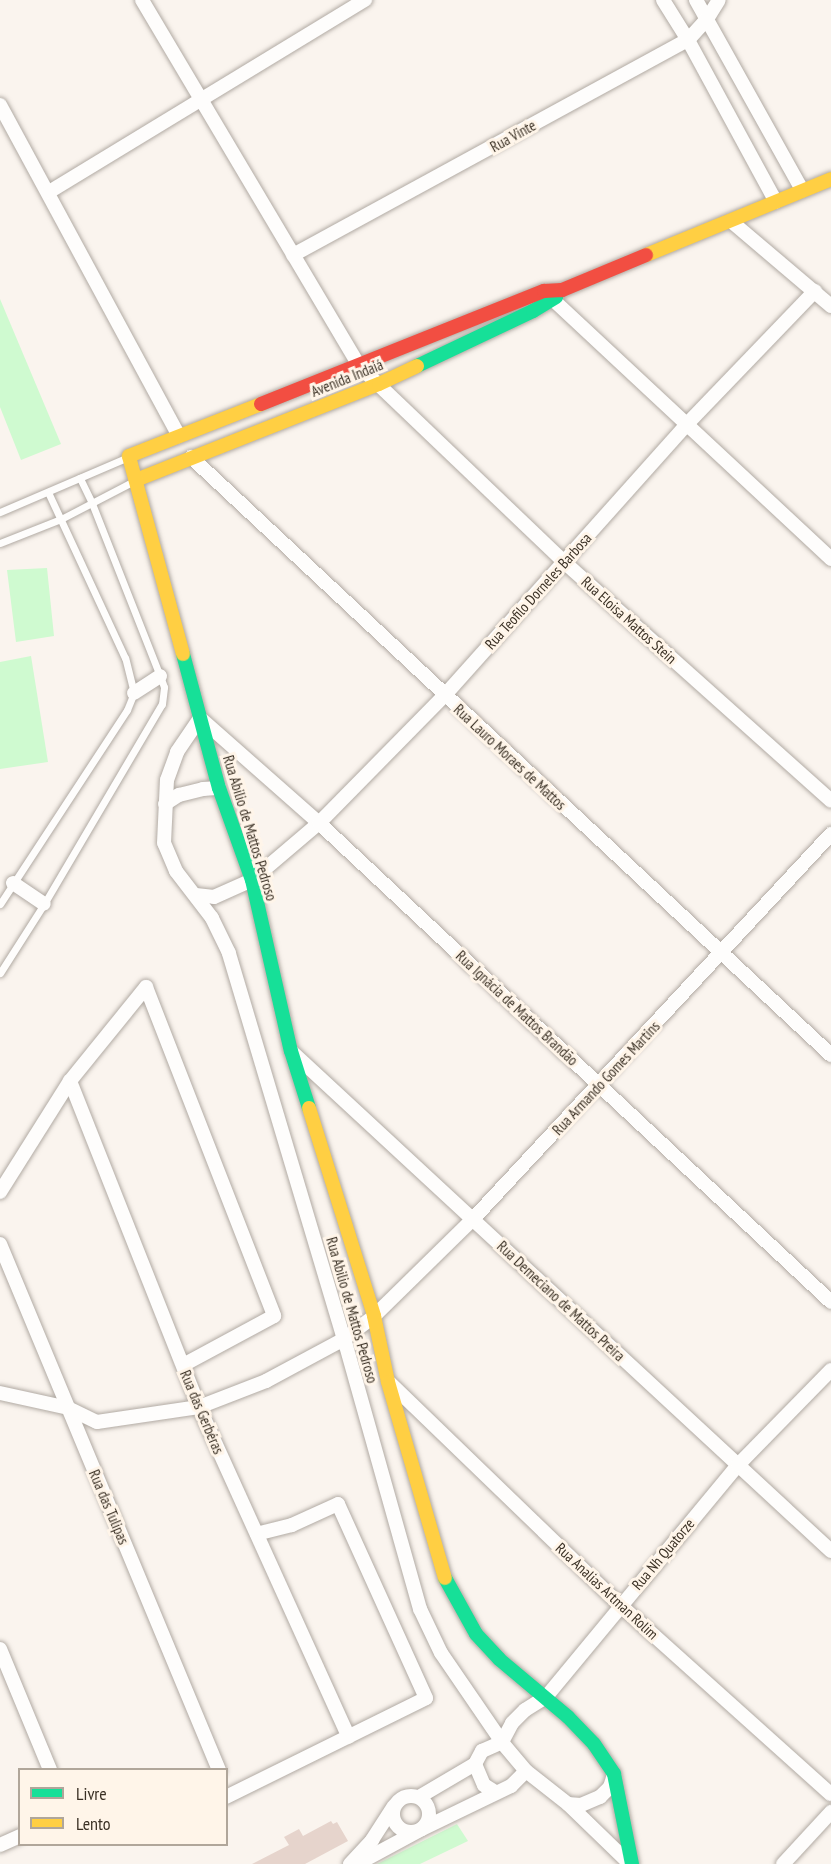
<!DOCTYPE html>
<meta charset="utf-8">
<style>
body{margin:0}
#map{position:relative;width:831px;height:1864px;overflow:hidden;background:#faf4ee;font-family:"PT Sans Narrow",sans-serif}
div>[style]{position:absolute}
.green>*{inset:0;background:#cffad0}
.building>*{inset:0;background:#e6d4cc}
.roads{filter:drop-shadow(0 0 2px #b1aaa3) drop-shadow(0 0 2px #b1aaa3)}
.lane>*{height:7px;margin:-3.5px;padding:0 3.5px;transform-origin:3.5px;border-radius:3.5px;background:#fefdfc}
.street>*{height:14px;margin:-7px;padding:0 7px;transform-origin:7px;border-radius:7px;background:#fefdfc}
.street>.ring{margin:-7px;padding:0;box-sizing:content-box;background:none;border:14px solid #fefdfc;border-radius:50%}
.fast>*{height:14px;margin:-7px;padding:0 7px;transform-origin:7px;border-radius:7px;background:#16e098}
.slow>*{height:14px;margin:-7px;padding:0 7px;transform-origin:7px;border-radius:7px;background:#ffcf43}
.jam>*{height:14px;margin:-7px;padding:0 7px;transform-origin:7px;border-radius:7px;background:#f24e42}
span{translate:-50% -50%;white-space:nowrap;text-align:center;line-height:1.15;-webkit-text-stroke:6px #fff5e9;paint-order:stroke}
.street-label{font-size:15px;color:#3a3024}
.legend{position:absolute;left:18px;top:1768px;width:210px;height:78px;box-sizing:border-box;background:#fff5e9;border:2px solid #b0a69a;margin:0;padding:8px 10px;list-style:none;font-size:18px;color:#3a3024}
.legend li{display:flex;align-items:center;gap:12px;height:30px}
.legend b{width:30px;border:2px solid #b0a69a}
</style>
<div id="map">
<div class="green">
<div style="clip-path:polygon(0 299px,61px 444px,21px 460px,0 407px)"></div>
<div style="clip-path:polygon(47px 568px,54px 636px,16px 642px,7px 570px)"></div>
<div style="clip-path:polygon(31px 656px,48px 762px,0 769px,0 662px)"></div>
<div style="clip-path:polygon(457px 1824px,468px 1841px,420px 1864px,377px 1864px)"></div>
</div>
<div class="building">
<div style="clip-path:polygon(331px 1821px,333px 1824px,337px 1822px,348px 1841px,305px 1864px,252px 1864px,289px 1845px,284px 1837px,299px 1829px,303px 1836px)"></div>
</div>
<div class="roads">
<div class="lane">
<div style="left:0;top:512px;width:137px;rotate:-23.2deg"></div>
<div style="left:0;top:543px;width:66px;rotate:-21.5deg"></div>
<div style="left:61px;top:519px;width:82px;rotate:-27.5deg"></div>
<div style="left:0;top:904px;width:232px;rotate:-56.8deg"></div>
<div style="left:127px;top:710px;width:18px;rotate:-68deg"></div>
<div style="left:134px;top:693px;width:36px;rotate:-104deg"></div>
<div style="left:125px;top:658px;width:183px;rotate:-114.9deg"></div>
<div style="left:0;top:973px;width:82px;rotate:-57.5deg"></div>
<div style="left:44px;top:904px;width:232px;rotate:-59.5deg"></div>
<div style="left:162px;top:704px;width:17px;rotate:-83deg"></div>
<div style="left:164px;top:687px;width:12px;rotate:-110deg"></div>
<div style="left:160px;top:676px;width:186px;rotate:-111.5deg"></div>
<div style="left:92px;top:503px;width:28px;rotate:-116deg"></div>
</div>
<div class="street">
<div style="left:142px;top:0;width:425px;rotate:59.3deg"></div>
<div style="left:359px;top:366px;width:284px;rotate:43.7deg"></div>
<div style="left:564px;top:562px;width:358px;rotate:41.8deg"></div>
<div style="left:663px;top:0;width:47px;rotate:58deg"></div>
<div style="left:688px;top:40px;width:184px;rotate:61.5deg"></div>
<div style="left:696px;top:0;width:218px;rotate:60.8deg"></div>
<div style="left:0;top:105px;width:376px;rotate:61.6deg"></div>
<div style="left:49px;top:192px;width:370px;rotate:-31.3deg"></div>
<div style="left:732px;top:222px;width:130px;rotate:40.3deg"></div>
<div style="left:293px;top:255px;width:450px;rotate:-28.6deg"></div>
<div style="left:688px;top:40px;width:28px;rotate:-48deg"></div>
<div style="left:707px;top:19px;width:22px;rotate:-58deg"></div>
<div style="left:548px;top:295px;width:387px;rotate:43deg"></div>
<div style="left:191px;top:457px;width:876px;rotate:43.06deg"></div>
<div style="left:134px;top:693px;width:31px;rotate:-33deg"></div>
<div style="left:165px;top:804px;width:17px;rotate:-33deg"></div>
<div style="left:179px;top:795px;width:25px;rotate:-14deg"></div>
<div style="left:203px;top:789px;width:16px;rotate:-4deg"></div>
<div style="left:13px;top:883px;width:37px;rotate:34deg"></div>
<div style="left:196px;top:895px;width:18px;rotate:6deg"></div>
<div style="left:214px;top:897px;width:42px;rotate:-24.1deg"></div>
<div style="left:252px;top:880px;width:88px;rotate:-40.4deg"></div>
<div style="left:319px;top:823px;width:178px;rotate:-45.5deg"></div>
<div style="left:444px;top:696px;width:363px;rotate:-48.2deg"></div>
<div style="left:686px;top:425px;width:186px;rotate:-46.1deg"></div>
<div style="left:293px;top:1053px;width:733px;rotate:42.79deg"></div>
<div style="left:70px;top:1081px;width:351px;rotate:68.4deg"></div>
<div style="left:199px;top:1407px;width:362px;rotate:65.6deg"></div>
<div style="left:0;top:1192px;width:131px;rotate:-57.8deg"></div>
<div style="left:70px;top:1081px;width:121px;rotate:-51deg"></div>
<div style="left:146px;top:987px;width:353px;rotate:68.7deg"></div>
<div style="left:274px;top:1316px;width:103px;rotate:151.7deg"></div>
<div style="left:0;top:1244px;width:570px;rotate:67.4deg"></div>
<div style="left:390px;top:1383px;width:320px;rotate:44deg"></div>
<div style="left:620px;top:1605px;width:283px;rotate:41.9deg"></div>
<div style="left:0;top:1393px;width:70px;rotate:12.4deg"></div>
<div style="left:68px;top:1408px;width:32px;rotate:26deg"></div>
<div style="left:97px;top:1422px;width:103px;rotate:-8.4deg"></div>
<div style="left:199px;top:1407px;width:72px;rotate:-21.2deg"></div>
<div style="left:266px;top:1381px;width:89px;rotate:-28.3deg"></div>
<div style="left:344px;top:1339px;width:38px;rotate:-37deg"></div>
<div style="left:374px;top:1316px;width:139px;rotate:-44.4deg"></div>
<div style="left:473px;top:1219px;width:526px;rotate:-47.08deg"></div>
<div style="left:0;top:1649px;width:131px;rotate:67.5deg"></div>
<div style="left:475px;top:1764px;width:23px;rotate:67deg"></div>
<div style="left:484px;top:1785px;width:13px;rotate:32deg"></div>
<div class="ring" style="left:393px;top:1796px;width:22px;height:22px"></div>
<div style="left:226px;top:1797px;width:223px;rotate:-26.3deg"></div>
<div style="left:426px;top:1698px;width:213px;rotate:-114.4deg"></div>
<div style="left:338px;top:1504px;width:51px;rotate:155.5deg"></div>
<div style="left:292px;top:1525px;width:36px;rotate:166deg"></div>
<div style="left:419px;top:1797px;width:65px;rotate:-30.5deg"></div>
<div style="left:475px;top:1764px;width:15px;rotate:-62deg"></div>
<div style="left:482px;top:1751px;width:22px;rotate:-24deg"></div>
<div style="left:502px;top:1742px;width:21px;rotate:-62deg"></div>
<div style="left:512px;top:1723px;width:18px;rotate:-45deg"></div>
<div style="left:525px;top:1710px;width:25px;rotate:-32deg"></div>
<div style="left:546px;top:1697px;width:301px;rotate:-50.4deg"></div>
<div style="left:738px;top:1465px;width:133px;rotate:-45.6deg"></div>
<div style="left:568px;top:1804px;width:13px;rotate:4deg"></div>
<div style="left:581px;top:1805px;width:21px;rotate:-23deg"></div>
<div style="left:600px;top:1797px;width:14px;rotate:-45deg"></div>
<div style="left:610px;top:1787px;width:13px;rotate:-72deg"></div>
<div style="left:0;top:1845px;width:22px;rotate:-24deg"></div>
<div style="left:350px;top:1864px;width:33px;rotate:-47deg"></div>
<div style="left:372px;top:1840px;width:40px;rotate:-57.1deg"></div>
<div style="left:357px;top:1864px;width:74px;rotate:-28.3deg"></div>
<div style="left:422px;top:1829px;width:99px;rotate:-25.8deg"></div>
<div style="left:511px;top:1786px;width:21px;rotate:-45deg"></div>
<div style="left:630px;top:1864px;width:86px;rotate:-135.9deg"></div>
<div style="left:568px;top:1804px;width:53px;rotate:-141.8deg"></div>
<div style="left:526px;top:1771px;width:38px;rotate:-130deg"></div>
<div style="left:502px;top:1742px;width:108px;rotate:-124.4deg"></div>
<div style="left:441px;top:1653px;width:49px;rotate:-115.5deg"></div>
<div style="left:420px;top:1609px;width:273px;rotate:-105.7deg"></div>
<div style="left:346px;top:1346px;width:410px;rotate:-106.6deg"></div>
<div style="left:229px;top:953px;width:39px;rotate:-116deg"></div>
<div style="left:212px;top:918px;width:59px;rotate:-127.5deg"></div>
<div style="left:176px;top:871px;width:30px;rotate:-113deg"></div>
<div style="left:164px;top:843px;width:63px;rotate:-87.3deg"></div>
<div style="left:167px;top:780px;width:30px;rotate:-70deg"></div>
<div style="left:177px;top:752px;width:41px;rotate:-55.9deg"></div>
<div style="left:200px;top:718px;width:159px;rotate:41.4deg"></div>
<div style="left:319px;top:823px;width:701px;rotate:43.09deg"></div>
<div style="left:783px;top:1864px;width:71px;rotate:-47.3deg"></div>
</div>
<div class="fast">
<div style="left:417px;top:366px;width:128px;rotate:-25.4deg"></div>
<div style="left:533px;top:311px;width:27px;rotate:-31deg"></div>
<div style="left:183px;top:654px;width:139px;rotate:75deg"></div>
<div style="left:219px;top:788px;width:98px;rotate:70.3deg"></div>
<div style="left:252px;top:880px;width:175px;rotate:77.2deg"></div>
<div style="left:291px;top:1051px;width:60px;rotate:72.5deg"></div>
<div style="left:445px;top:1578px;width:64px;rotate:61deg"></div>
<div style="left:476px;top:1634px;width:34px;rotate:47deg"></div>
<div style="left:499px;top:1659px;width:90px;rotate:40deg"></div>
<div style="left:568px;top:1717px;width:37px;rotate:46deg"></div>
<div style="left:594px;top:1744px;width:36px;rotate:56deg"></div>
<div style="left:614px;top:1774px;width:92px;rotate:78.7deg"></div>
</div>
<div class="slow">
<div style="left:646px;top:255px;width:200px;rotate:-22.3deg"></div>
<div style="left:136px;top:480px;width:261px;rotate:-21.6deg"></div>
<div style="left:379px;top:384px;width:42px;rotate:-25.3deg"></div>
<div style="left:183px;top:654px;width:205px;rotate:-105.3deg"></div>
<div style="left:129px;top:456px;width:142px;rotate:-21.5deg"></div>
<div style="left:309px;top:1108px;width:218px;rotate:72.6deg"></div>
<div style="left:374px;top:1316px;width:67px;rotate:78deg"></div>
<div style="left:388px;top:1382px;width:204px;rotate:73.8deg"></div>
</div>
<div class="jam">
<div style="left:261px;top:404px;width:305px;rotate:-21.8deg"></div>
<div style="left:544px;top:291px;width:18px;rotate:-3deg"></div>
<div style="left:562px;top:290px;width:91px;rotate:-22.6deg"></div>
</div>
</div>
<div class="street-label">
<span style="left:513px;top:136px;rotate:-29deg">Rua Vinte</span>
<span style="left:347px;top:378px;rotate:-22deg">Avenida Indaiá</span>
<span style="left:538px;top:591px;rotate:-48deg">Rua Teofilo Dorneles Barbosa</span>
<span style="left:629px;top:620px;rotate:42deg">Rua Eloisa Mattos Stein</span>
<span style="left:510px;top:757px;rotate:43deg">Rua Lauro Moraes de Mattos</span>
<span style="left:250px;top:828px;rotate:73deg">Rua Abilio de Mattos Pedroso</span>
<span style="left:517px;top:1008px;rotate:43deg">Rua Ignácia de Mattos Brandão</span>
<span style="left:606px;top:1078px;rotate:-47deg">Rua Armando Gomes Martins</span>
<span style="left:561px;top:1301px;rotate:43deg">Rua Demeciano de Mattos Preira</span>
<span style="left:352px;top:1310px;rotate:74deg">Rua Abilio de Mattos Pedroso</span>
<span style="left:202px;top:1412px;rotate:67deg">Rua das Gerbéras</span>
<span style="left:109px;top:1507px;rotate:67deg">Rua das Tulipas</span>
<span style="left:663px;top:1554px;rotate:-50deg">Rua Nh Quatorze</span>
<span style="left:607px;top:1591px;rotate:43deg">Rua Analias Artman Rolim</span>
</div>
<ul class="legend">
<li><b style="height:8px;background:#16e098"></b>Livre</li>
<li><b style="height:8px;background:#ffcf43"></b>Lento</li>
</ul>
</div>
